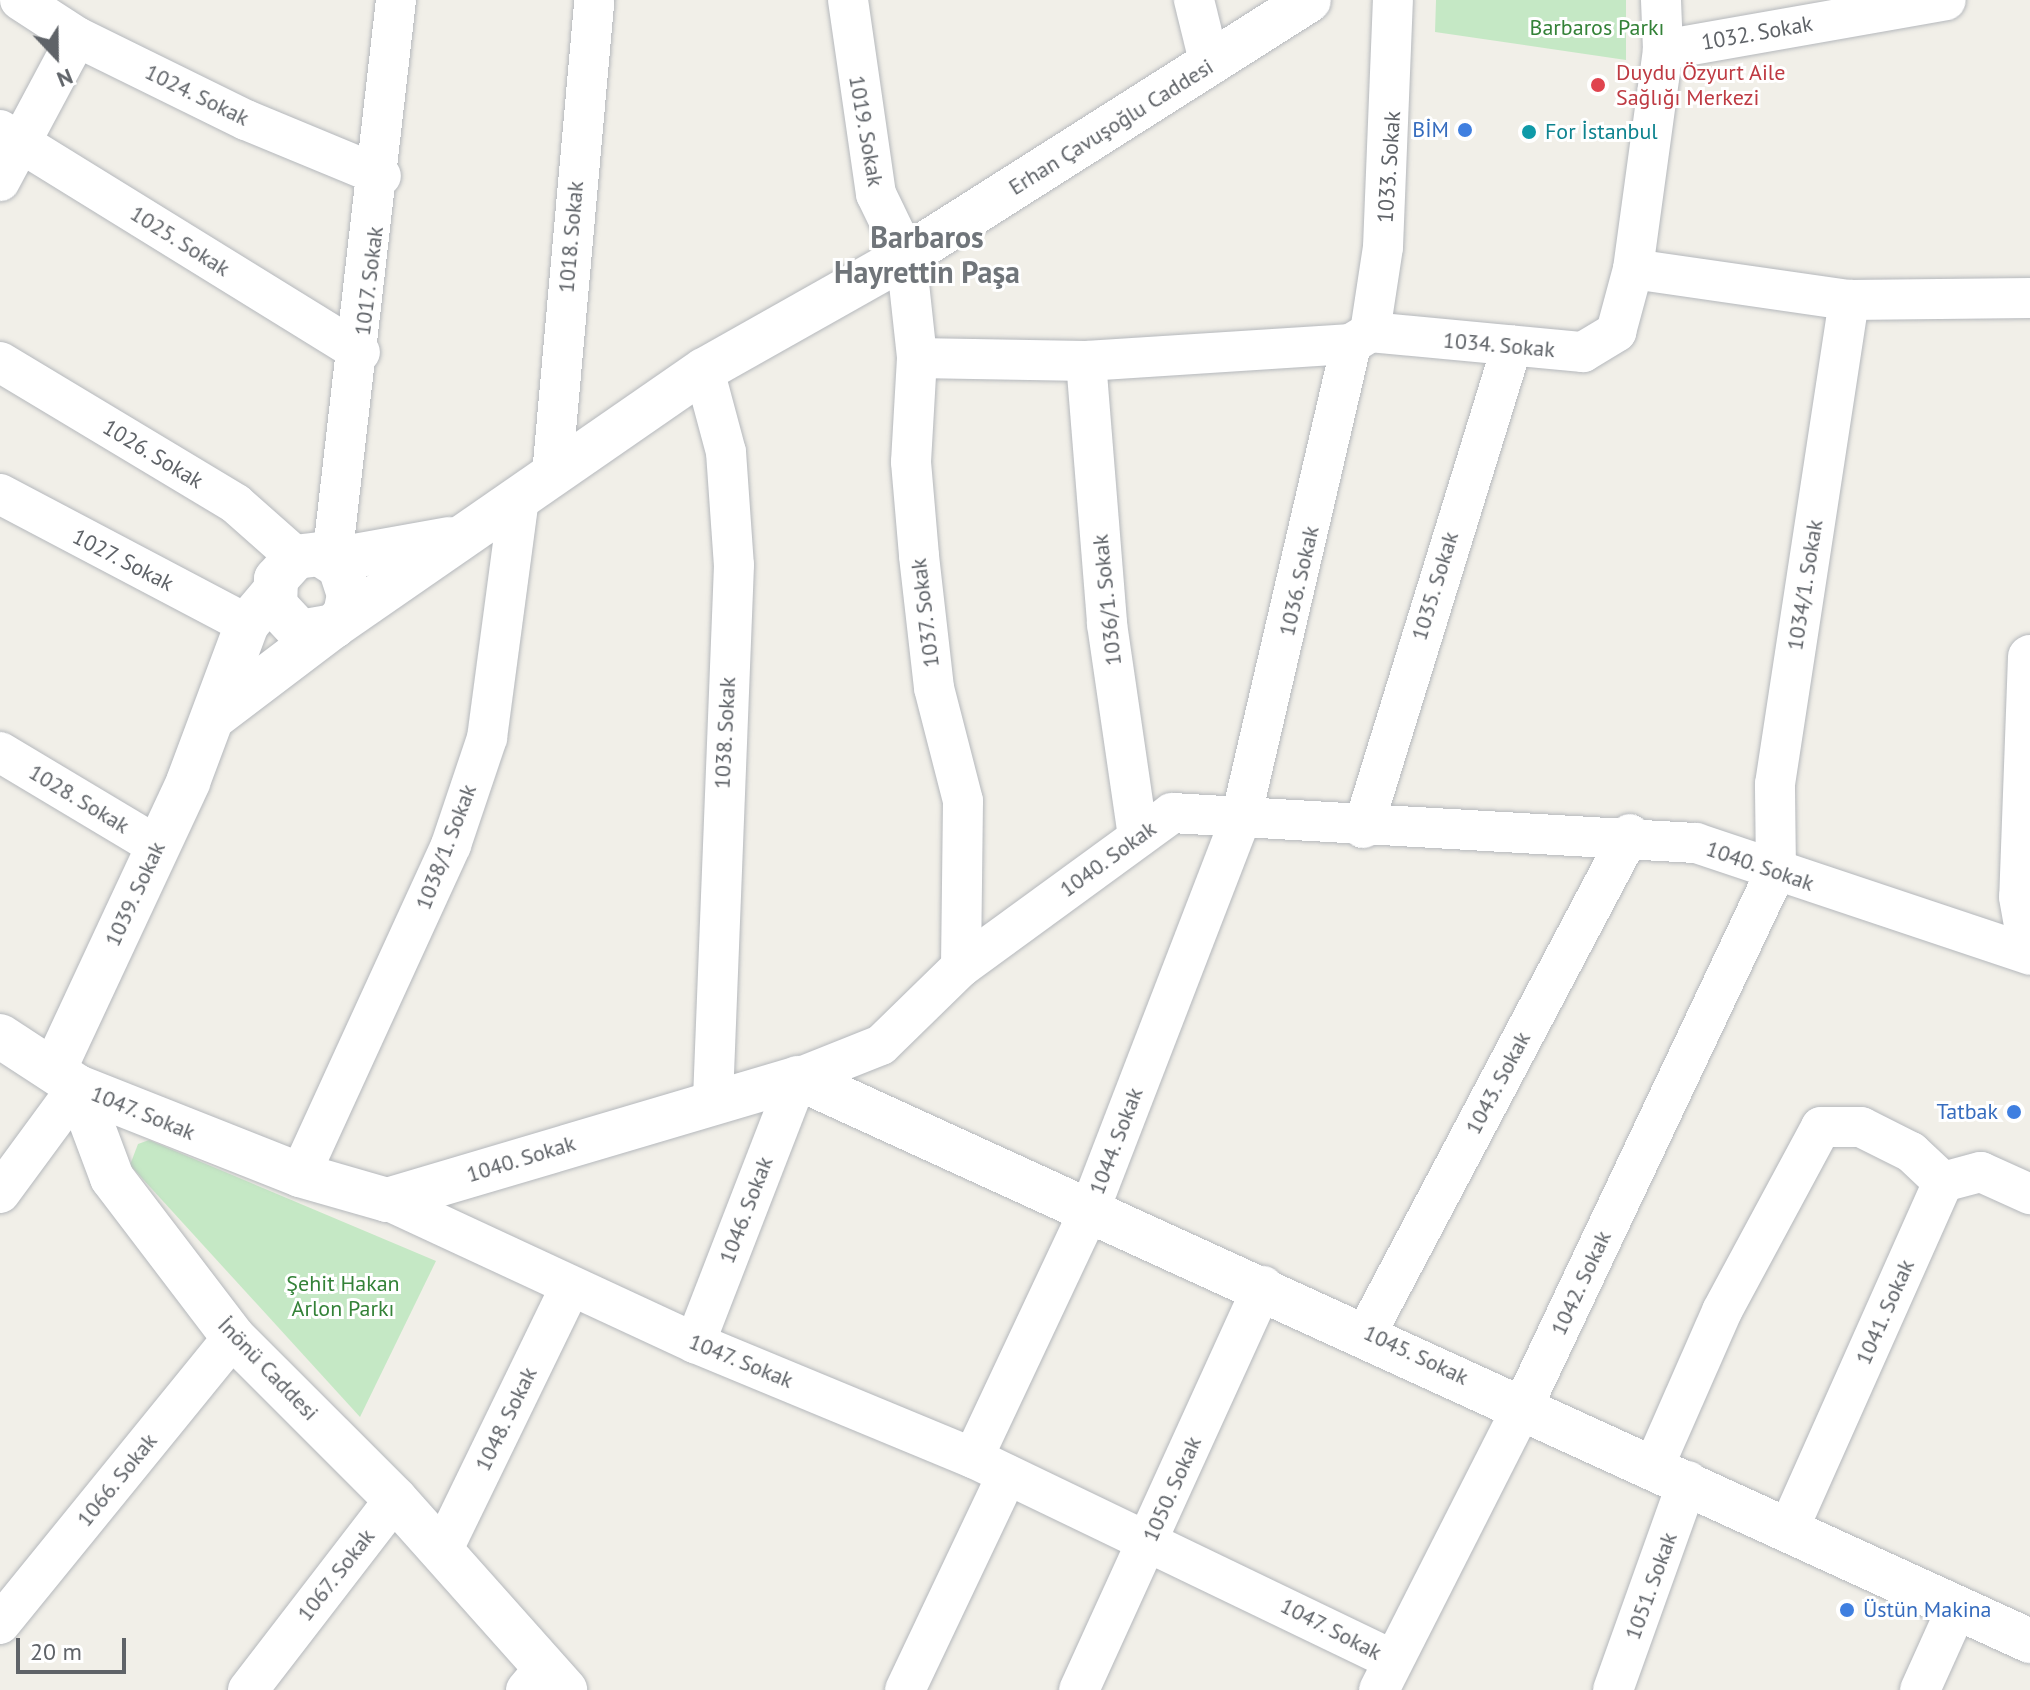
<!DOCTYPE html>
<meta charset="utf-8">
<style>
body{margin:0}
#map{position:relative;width:2030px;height:1690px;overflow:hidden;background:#f1efe8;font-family:"PT Sans",sans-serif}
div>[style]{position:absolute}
.green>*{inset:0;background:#c5e8c5}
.roads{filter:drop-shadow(0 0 2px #b5b8bc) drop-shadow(0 0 2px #b5b8bc)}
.minor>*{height:40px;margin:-20px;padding:0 20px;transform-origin:20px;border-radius:20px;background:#fff}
.tertiary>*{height:44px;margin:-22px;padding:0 22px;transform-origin:22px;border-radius:22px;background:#fff}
.dots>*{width:22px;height:22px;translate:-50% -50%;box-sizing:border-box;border:4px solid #fff;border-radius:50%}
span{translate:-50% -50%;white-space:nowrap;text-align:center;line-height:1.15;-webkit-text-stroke:6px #fff;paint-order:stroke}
.park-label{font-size:22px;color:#348238}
.street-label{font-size:22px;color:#5f6368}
.health-label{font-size:22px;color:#be3a42}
.left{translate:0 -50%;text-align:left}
.shop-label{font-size:22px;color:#366cbe}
.right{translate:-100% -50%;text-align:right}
.culture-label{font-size:22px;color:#0d838f}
.district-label{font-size:30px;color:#70757a;font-weight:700}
.north{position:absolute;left:16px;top:16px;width:80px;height:80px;-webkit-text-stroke:6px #fff;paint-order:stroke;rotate:158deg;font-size:22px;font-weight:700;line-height:32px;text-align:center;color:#5f6368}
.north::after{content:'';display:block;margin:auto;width:28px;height:36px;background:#5f6368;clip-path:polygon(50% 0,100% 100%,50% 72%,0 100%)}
.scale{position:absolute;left:16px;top:1638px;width:110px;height:36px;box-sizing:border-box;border:4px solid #5f6368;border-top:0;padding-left:10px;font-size:24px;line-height:28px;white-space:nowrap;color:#5f6368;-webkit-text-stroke:6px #fff;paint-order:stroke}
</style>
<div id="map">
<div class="green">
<div style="clip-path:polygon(1436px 0,1626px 0,1626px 60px,1435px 32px)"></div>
<div style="clip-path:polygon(149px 1140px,436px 1261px,360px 1417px,130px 1165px,138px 1144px)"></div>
</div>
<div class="roads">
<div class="minor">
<div style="left:20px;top:0;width:68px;rotate:33deg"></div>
<div style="left:77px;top:37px;width:188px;rotate:26.2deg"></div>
<div style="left:246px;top:120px;width:146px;rotate:22.5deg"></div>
<div style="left:848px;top:0;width:196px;rotate:81.8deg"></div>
<div style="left:876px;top:194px;width:69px;rotate:64.2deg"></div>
<div style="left:906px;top:256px;width:103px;rotate:83.8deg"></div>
<div style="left:917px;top:358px;width:104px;rotate:93.3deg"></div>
<div style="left:911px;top:462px;width:94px;rotate:85.1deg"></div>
<div style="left:919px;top:556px;width:133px;rotate:83.5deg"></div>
<div style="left:934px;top:688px;width:117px;rotate:75.6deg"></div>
<div style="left:963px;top:801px;width:166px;rotate:90.7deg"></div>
<div style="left:1194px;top:0;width:67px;rotate:76.2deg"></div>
<div style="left:1663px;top:50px;width:287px;rotate:-10deg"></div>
<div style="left:0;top:130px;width:423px;rotate:31.7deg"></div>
<div style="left:0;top:181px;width:163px;rotate:-61.9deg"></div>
<div style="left:1633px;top:269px;width:218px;rotate:8.2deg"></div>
<div style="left:1849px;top:300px;width:181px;rotate:-0.6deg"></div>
<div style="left:1370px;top:332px;width:86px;rotate:-81.3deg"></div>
<div style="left:1383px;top:247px;width:247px;rotate:-87.7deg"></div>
<div style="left:917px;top:358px;width:169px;rotate:1deg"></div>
<div style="left:1086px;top:361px;width:266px;rotate:-3.7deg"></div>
<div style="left:1351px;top:344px;width:22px;rotate:-32deg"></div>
<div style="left:1370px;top:332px;width:214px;rotate:5.4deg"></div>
<div style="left:1583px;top:352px;width:39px;rotate:-31deg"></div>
<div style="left:1616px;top:332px;width:65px;rotate:-74.9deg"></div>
<div style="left:1633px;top:269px;width:221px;rotate:-82.2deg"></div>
<div style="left:1663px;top:50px;width:50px;rotate:-92.3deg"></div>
<div style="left:1086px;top:361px;width:264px;rotate:85.4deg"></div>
<div style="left:1107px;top:624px;width:215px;rotate:81.7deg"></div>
<div style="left:0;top:362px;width:275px;rotate:31deg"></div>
<div style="left:236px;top:504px;width:80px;rotate:41.5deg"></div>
<div style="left:704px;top:370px;width:85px;rotate:75deg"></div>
<div style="left:726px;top:452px;width:113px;rotate:86deg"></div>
<div style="left:734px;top:565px;width:534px;rotate:92.25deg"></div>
<div style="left:552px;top:475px;width:477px;rotate:-84.9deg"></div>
<div style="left:0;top:494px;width:279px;rotate:27.8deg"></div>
<div style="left:332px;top:560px;width:564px;rotate:-83.48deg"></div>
<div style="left:0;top:752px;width:183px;rotate:30.9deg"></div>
<div style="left:1363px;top:828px;width:505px;rotate:-72.82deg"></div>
<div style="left:300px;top:1175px;width:363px;rotate:-65.4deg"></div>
<div style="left:451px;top:845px;width:113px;rotate:-71.4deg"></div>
<div style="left:487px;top:738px;width:241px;rotate:-82.4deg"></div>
<div style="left:0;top:1193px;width:132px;rotate:-53.7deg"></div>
<div style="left:387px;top:1200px;width:340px;rotate:24.9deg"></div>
<div style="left:695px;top:1343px;width:301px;rotate:22.5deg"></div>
<div style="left:973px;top:1458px;width:466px;rotate:25.7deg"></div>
<div style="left:1367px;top:1332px;width:563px;rotate:-62.16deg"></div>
<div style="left:695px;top:1343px;width:284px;rotate:-68.8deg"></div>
<div style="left:798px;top:1078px;width:89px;rotate:-21.7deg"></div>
<div style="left:881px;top:1045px;width:112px;rotate:-44.3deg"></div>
<div style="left:961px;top:967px;width:261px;rotate:-36.1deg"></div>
<div style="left:1172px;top:813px;width:525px;rotate:3.28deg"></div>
<div style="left:1696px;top:843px;width:352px;rotate:18.5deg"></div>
<div style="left:973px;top:1458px;width:275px;rotate:-64.8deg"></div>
<div style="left:1090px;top:1209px;width:419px;rotate:-68.9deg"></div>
<div style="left:1241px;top:818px;width:487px;rotate:-76.9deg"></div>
<div style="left:1654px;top:1466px;width:169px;rotate:-66.3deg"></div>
<div style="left:1722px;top:1311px;width:209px;rotate:-61.7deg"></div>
<div style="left:1821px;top:1127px;width:40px"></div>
<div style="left:1861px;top:1127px;width:56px;rotate:26.6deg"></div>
<div style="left:1911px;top:1152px;width:44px;rotate:43.2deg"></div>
<div style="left:1789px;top:1528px;width:379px;rotate:-66deg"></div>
<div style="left:1943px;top:1182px;width:39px;rotate:-15deg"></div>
<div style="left:1981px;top:1172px;width:54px;rotate:24.2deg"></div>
<div style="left:442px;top:1551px;width:293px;rotate:-64.1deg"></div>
<div style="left:0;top:1624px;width:370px;rotate:-50.9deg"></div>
<div style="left:248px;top:1690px;width:241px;rotate:-52.4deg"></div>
<div style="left:526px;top:1690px;width:30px;rotate:-50deg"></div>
<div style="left:905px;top:1690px;width:238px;rotate:-64.6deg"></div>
<div style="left:1079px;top:1690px;width:444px;rotate:-65.5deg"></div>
<div style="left:1379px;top:1690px;width:318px;rotate:-63.1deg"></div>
<div style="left:1523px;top:1406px;width:592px;rotate:-64.69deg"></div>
<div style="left:1776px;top:871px;width:87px;rotate:-90.7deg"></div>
<div style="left:1775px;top:784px;width:490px;rotate:-81.3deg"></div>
<div style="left:1613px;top:1690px;width:222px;rotate:-70.3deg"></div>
<div style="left:1920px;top:1690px;width:90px;rotate:-65.7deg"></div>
</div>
<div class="tertiary">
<div style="left:332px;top:560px;width:119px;rotate:-10.2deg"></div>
<div style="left:2030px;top:657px;width:240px;rotate:92.1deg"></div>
<div style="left:2021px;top:897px;width:51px;rotate:79.8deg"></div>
<div style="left:214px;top:717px;width:151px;rotate:-37.2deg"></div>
<div style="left:334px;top:626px;width:16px;rotate:-47deg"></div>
<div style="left:345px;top:614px;width:19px;rotate:-78deg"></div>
<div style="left:349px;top:595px;width:29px;rotate:-108deg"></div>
<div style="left:340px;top:567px;width:24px;rotate:-147deg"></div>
<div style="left:320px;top:554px;width:24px;rotate:173deg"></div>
<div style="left:296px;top:557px;width:30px;rotate:132deg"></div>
<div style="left:276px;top:579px;width:26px;rotate:92deg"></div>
<div style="left:275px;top:605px;width:37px;rotate:47deg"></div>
<div style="left:300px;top:632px;width:35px;rotate:-10deg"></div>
<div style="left:334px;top:626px;width:450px;rotate:-34.7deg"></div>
<div style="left:704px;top:370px;width:232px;rotate:-29.4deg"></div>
<div style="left:906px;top:256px;width:477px;rotate:-32.4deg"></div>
<div style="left:0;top:1036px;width:93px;rotate:33.2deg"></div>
<div style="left:78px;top:1087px;width:97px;rotate:69.5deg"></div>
<div style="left:112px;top:1178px;width:200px;rotate:52.7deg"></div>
<div style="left:233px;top:1337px;width:229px;rotate:45deg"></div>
<div style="left:395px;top:1499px;width:256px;rotate:48.3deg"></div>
<div style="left:54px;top:1070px;width:318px;rotate:-65deg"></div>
<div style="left:188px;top:782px;width:169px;rotate:-69.5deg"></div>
<div style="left:247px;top:624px;width:40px;rotate:-50deg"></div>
<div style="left:78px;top:1087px;width:239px;rotate:21.6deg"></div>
<div style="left:300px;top:1175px;width:91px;rotate:16deg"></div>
<div style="left:387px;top:1200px;width:429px;rotate:-16.5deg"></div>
<div style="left:798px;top:1078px;width:1355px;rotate:24.56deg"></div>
</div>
</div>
<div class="dots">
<div style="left:1598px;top:85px;background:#e0444e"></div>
<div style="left:1465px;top:130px;background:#3f7fe0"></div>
<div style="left:1529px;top:132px;background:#0f9aa8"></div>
<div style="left:2014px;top:1112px;background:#3f7fe0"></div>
<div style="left:1847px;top:1610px;background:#3f7fe0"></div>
</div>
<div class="park-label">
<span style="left:1597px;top:28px">Barbaros Parkı</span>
<span style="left:343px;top:1296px">Şehit Hakan<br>Arlon Parkı</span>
</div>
<div class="street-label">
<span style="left:1757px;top:33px;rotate:-10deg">1032. Sokak</span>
<span style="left:197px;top:95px;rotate:26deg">1024. Sokak</span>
<span style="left:1111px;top:127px;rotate:-32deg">Erhan Çavuşoğlu Caddesi</span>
<span style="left:866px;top:131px;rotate:80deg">1019. Sokak</span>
<span style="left:1389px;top:167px;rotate:-86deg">1033. Sokak</span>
<span style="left:571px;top:237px;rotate:-85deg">1018. Sokak</span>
<span style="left:180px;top:241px;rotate:32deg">1025. Sokak</span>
<span style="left:369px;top:281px;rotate:-83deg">1017. Sokak</span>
<span style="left:1499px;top:345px;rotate:5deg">1034. Sokak</span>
<span style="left:153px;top:454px;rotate:31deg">1026. Sokak</span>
<span style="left:123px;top:560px;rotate:27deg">1027. Sokak</span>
<span style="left:1299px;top:581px;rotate:-77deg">1036. Sokak</span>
<span style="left:1805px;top:585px;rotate:-81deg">1034/1. Sokak</span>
<span style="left:1435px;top:586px;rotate:-73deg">1035. Sokak</span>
<span style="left:1107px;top:600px;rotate:-96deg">1036/1. Sokak</span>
<span style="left:925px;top:613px;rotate:-97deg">1037. Sokak</span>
<span style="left:725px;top:733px;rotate:-87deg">1038. Sokak</span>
<span style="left:79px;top:799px;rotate:31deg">1028. Sokak</span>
<span style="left:446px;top:847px;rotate:-69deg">1038/1. Sokak</span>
<span style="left:1108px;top:859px;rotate:-36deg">1040. Sokak</span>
<span style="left:1760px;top:866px;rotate:19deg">1040. Sokak</span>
<span style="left:135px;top:894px;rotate:-65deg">1039. Sokak</span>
<span style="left:1498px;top:1083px;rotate:-62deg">1043. Sokak</span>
<span style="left:143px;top:1113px;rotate:22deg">1047. Sokak</span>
<span style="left:1116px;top:1141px;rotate:-69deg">1044. Sokak</span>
<span style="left:521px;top:1159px;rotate:-17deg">1040. Sokak</span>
<span style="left:746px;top:1210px;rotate:-69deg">1046. Sokak</span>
<span style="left:1581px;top:1283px;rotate:-65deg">1042. Sokak</span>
<span style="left:1885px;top:1312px;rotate:-66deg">1041. Sokak</span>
<span style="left:1416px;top:1355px;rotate:25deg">1045. Sokak</span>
<span style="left:741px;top:1361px;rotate:22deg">1047. Sokak</span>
<span style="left:268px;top:1369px;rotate:46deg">İnönü Caddesi</span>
<span style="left:506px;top:1419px;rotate:-64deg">1048. Sokak</span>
<span style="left:117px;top:1480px;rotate:-51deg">1066. Sokak</span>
<span style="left:1172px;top:1489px;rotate:-66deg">1050. Sokak</span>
<span style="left:336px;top:1575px;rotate:-52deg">1067. Sokak</span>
<span style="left:1651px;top:1586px;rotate:-70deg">1051. Sokak</span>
<span style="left:1331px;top:1629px;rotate:27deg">1047. Sokak</span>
</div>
<div class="health-label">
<span class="left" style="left:1616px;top:85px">Duydu Özyurt Aile<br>Sağlığı Merkezi</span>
</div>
<div class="shop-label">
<span class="right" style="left:1449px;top:130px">BİM</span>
<span class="right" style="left:1998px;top:1112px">Tatbak</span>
<span class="left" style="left:1863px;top:1610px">Üstün Makina</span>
</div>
<div class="culture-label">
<span class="left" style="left:1545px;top:132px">For İstanbul</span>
</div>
<div class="district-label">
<span style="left:927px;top:254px">Barbaros<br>Hayrettin Paşa</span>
</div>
<div class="north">N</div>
<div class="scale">20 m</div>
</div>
